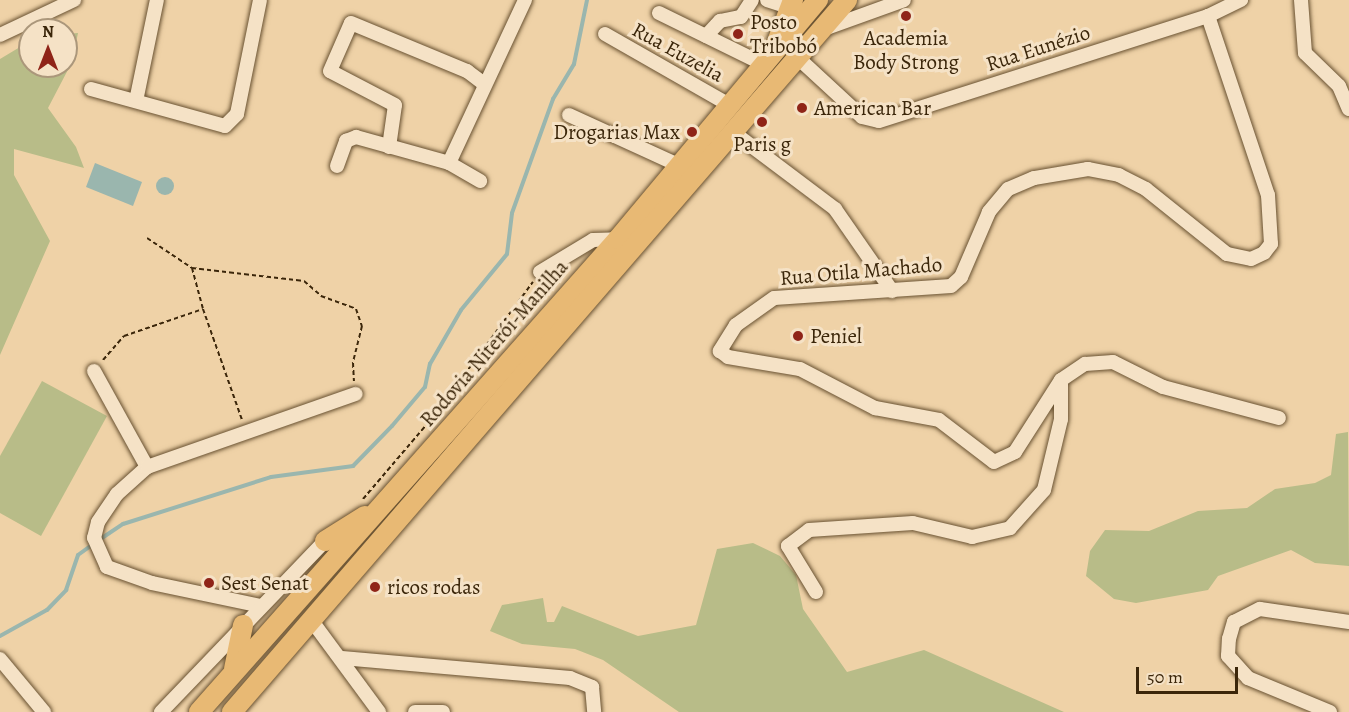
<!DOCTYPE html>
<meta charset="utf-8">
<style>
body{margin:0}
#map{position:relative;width:1349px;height:712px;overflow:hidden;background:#efd2a7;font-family:Alegreya,serif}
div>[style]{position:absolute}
.green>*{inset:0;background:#b8bc88}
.water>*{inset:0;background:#9ab6ae}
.round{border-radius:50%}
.stream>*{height:4px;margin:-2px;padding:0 2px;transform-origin:2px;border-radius:2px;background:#9ab6ae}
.path>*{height:2px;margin-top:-1px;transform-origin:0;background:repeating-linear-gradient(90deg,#3b260a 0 4.5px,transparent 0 7.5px)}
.roads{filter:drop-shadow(0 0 2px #685131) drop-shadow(0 0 2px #685131)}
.minor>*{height:14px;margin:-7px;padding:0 7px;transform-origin:7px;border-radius:7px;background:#f5e2c6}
.highway>*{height:20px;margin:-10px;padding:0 10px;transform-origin:10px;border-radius:10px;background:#e8b974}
.dots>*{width:16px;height:16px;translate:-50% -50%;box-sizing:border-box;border:3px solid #f5e2c6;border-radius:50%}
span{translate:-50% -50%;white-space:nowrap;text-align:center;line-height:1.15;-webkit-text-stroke:6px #f5e2c6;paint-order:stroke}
.poi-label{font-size:21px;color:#3b260a}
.left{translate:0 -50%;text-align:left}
.right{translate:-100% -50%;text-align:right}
.street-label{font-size:21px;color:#3b260a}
.north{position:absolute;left:18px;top:18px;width:60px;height:60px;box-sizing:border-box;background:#f5e2c6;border:2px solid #ab977b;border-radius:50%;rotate:0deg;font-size:16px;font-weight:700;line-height:24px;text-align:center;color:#3b260a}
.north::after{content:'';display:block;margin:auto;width:21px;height:27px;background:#8f2418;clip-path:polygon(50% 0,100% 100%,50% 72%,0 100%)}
.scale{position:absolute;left:1136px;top:667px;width:102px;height:27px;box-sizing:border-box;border:3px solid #3b260a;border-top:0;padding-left:8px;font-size:18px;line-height:21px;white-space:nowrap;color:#3b260a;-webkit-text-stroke:4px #f5e2c6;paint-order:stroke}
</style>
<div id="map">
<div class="green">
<div style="clip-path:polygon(78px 33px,72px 62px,48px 108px,76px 147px,84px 168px,14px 149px,14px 175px,50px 241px,0 355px,0 59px,30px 41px,30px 66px,66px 66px,66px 34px)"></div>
<div style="clip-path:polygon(42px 381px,107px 416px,41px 536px,0 513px,0 456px)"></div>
<div style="clip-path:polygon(1348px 432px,1349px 566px,1315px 563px,1291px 550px,1218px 576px,1208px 590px,1136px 603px,1114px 599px,1086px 576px,1090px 551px,1105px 530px,1149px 531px,1198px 511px,1247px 508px,1275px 489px,1315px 483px,1331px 475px,1336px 434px)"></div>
<div style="clip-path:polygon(753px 543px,780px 556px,796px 575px,803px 609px,847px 672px,924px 650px,1064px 712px,679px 712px,603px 660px,575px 649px,522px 644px,490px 631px,502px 605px,543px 598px,547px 622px,554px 622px,562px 606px,638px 636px,696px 625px,717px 549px)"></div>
</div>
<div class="water">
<div style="clip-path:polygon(95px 163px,142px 182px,133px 206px,86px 187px)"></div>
<div class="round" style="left:156px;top:177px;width:18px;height:18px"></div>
</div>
<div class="stream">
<div style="left:99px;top:540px;width:29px;rotate:-34deg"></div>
<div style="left:123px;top:524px;width:155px;rotate:-17.6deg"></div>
<div style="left:271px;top:477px;width:83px;rotate:-7.6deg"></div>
<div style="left:353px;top:466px;width:56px;rotate:-45.7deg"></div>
<div style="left:392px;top:426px;width:51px;rotate:-49.8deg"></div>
<div style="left:425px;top:387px;width:24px;rotate:-78deg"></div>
<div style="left:430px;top:364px;width:62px;rotate:-60.1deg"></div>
<div style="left:461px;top:310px;width:72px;rotate:-50.6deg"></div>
<div style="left:507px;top:254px;width:41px;rotate:-83deg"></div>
<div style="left:512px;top:213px;width:121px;rotate:-70.2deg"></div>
<div style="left:553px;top:99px;width:41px;rotate:-59deg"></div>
<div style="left:574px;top:64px;width:65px;rotate:-78.5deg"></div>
<div style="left:0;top:636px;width:54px;rotate:-29deg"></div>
<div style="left:47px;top:610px;width:28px;rotate:-46deg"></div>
<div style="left:66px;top:590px;width:37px;rotate:-71deg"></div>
<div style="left:78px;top:555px;width:19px;rotate:-36deg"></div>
</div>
<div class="path">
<div style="left:147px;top:238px;width:54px;rotate:33.7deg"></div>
<div style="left:192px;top:268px;width:42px;rotate:75deg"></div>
<div style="left:192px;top:268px;width:113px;rotate:6.6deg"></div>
<div style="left:304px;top:281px;width:23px;rotate:41deg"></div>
<div style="left:321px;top:296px;width:37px;rotate:20deg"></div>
<div style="left:356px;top:309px;width:18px;rotate:71deg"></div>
<div style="left:362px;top:326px;width:38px;rotate:104deg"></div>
<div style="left:353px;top:363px;width:18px;rotate:87deg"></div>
<div style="left:103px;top:360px;width:32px;rotate:-49deg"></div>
<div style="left:124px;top:336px;width:83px;rotate:-18.9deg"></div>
<div style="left:203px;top:309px;width:118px;rotate:70.6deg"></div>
<div style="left:363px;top:499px;width:108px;rotate:-49.5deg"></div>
<div style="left:433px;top:417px;width:168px;rotate:-53.5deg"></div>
</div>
<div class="roads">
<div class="minor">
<div style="left:767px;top:0;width:23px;rotate:18deg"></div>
<div style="left:1301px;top:0;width:53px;rotate:85.7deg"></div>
<div style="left:1305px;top:53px;width:47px;rotate:44.1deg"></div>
<div style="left:1339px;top:86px;width:25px;rotate:67deg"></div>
<div style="left:659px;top:13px;width:118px;rotate:26.1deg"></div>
<div style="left:1208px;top:16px;width:189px;rotate:71.5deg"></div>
<div style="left:1268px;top:195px;width:49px;rotate:86.5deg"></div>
<div style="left:1271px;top:244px;width:11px;rotate:128deg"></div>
<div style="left:1264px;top:253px;width:14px;rotate:155deg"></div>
<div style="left:1251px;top:259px;width:25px;rotate:-168deg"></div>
<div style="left:1227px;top:254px;width:104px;rotate:-141.3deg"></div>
<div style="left:1146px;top:189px;width:30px;rotate:-153deg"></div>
<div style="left:1119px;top:175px;width:32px;rotate:-169deg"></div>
<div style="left:1088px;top:169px;width:55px;rotate:170.5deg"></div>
<div style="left:1034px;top:178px;width:28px;rotate:157deg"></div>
<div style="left:1008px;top:189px;width:30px;rotate:130deg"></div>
<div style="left:989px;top:212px;width:71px;rotate:113.3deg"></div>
<div style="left:961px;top:277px;width:13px;rotate:138deg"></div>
<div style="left:951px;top:286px;width:177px;rotate:176.1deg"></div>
<div style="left:774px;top:298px;width:47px;rotate:144.6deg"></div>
<div style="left:736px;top:325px;width:31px;rotate:122deg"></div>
<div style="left:720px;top:351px;width:10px;rotate:37deg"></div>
<div style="left:728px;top:357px;width:73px;rotate:9.5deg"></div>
<div style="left:800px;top:369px;width:85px;rotate:27.5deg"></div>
<div style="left:875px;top:408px;width:65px;rotate:10.6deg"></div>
<div style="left:939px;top:420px;width:69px;rotate:37.4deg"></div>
<div style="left:994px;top:462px;width:23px;rotate:-25deg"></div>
<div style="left:1015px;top:452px;width:85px;rotate:-57.4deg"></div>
<div style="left:1061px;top:380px;width:29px;rotate:-34deg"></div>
<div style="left:1085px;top:364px;width:28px;rotate:-4deg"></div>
<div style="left:1113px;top:362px;width:56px;rotate:26.6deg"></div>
<div style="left:1163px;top:387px;width:120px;rotate:15deg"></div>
<div style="left:824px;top:29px;width:85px;rotate:-19.9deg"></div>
<div style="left:605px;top:34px;width:145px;rotate:29.7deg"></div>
<div style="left:0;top:35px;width:82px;rotate:-25.3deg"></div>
<div style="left:706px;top:36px;width:21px;rotate:-47deg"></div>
<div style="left:720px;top:21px;width:21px;rotate:-11deg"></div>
<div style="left:741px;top:17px;width:20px;rotate:-57deg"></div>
<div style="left:797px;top:57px;width:88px;rotate:42.7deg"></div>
<div style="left:862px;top:117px;width:17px;rotate:13deg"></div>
<div style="left:879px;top:121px;width:345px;rotate:-17.7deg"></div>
<div style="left:1208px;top:16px;width:37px;rotate:-26deg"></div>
<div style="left:91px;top:89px;width:139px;rotate:15.4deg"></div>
<div style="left:225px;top:126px;width:17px;rotate:-45deg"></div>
<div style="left:237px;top:114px;width:116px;rotate:-78.6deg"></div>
<div style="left:136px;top:101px;width:103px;rotate:-78.3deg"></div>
<div style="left:569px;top:115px;width:120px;rotate:24.6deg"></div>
<div style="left:733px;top:132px;width:128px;rotate:37deg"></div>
<div style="left:835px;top:209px;width:100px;rotate:55.2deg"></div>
<div style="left:389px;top:147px;width:42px;rotate:-81.9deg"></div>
<div style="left:395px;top:105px;width:73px;rotate:-152.4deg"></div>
<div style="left:330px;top:71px;width:52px;rotate:-66.4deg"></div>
<div style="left:351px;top:23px;width:126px;rotate:22.5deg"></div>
<div style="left:467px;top:71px;width:21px;rotate:37deg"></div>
<div style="left:449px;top:163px;width:180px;rotate:-65deg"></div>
<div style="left:337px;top:166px;width:27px;rotate:-70deg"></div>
<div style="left:346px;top:141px;width:11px;rotate:-22deg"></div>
<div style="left:356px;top:137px;width:97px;rotate:15.6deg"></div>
<div style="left:449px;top:163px;width:36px;rotate:30deg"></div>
<div style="left:540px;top:272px;width:62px;rotate:-31.1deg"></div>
<div style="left:593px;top:240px;width:25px;rotate:-2deg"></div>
<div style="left:94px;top:371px;width:110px;rotate:61.1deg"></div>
<div style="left:816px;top:592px;width:54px;rotate:-121.3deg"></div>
<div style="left:788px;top:546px;width:26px;rotate:-37deg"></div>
<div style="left:809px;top:530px;width:104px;rotate:-3.9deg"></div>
<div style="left:913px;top:523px;width:61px;rotate:13.3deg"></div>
<div style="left:972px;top:537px;width:39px;rotate:-13deg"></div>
<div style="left:1010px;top:528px;width:51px;rotate:-48.2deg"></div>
<div style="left:1044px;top:490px;width:73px;rotate:-76.5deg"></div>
<div style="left:1061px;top:419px;width:39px;rotate:-90deg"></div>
<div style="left:261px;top:606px;width:111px;rotate:-168.1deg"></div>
<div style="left:152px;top:583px;width:48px;rotate:-160.4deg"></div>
<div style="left:107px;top:567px;width:32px;rotate:-114deg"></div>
<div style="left:94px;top:538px;width:16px;rotate:-76deg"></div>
<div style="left:98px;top:522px;width:34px;rotate:-56deg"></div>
<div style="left:117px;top:494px;width:40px;rotate:-42deg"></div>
<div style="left:147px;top:467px;width:221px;rotate:-19.3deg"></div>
<div style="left:312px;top:621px;width:113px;rotate:53.6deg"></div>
<div style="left:342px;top:658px;width:229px;rotate:5deg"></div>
<div style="left:570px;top:678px;width:24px;rotate:22deg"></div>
<div style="left:592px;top:687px;width:25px;rotate:85deg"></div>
<div style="left:0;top:659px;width:69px;rotate:50.3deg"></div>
<div style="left:161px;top:712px;width:237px;rotate:-46.2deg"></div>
<div style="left:415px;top:712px;width:28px"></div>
<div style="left:1330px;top:712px;width:89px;rotate:-157.5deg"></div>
<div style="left:1248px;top:678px;width:30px;rotate:-132deg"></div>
<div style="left:1228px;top:656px;width:17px;rotate:-87deg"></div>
<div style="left:1229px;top:639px;width:18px;rotate:-74deg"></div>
<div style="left:1234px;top:622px;width:29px;rotate:-27deg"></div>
<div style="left:1260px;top:609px;width:90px;rotate:8.3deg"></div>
</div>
<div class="highway">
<div style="left:777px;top:42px;width:45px;rotate:-69.1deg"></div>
<div style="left:325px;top:541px;width:47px;rotate:-32deg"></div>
<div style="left:234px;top:669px;width:45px;rotate:-78.4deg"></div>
<div style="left:199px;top:712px;width:632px;rotate:-48.46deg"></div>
<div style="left:618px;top:239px;width:312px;rotate:-50.1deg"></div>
<div style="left:232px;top:712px;width:941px;rotate:-49.18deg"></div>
</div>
</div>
<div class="dots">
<div style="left:906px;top:16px;background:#8f2418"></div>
<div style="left:738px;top:34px;background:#8f2418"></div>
<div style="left:802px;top:108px;background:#8f2418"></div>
<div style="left:762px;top:122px;background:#8f2418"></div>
<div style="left:692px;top:132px;background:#8f2418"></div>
<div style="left:798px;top:336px;background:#8f2418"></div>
<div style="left:209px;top:583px;background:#8f2418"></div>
<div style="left:375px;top:587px;background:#8f2418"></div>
</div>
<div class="poi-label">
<span class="left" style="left:750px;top:34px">Posto<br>Tribobó</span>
<span style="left:906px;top:50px">Academia<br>Body Strong</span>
<span class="left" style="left:814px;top:108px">American Bar</span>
<span class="right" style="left:680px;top:132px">Drogarias Max</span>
<span style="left:762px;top:144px">Paris g</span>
<span class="left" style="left:810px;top:336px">Peniel</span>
<span class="left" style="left:221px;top:583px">Sest Senat</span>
<span class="left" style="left:387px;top:587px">ricos rodas</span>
</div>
<div class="street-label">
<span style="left:1038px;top:48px;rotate:-18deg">Rua Eunézio</span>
<span style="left:678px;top:52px;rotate:29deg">Rua Euzelia</span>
<span style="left:861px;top:271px;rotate:-5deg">Rua Otila Machado</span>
<span style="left:494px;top:343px;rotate:-49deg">Rodovia Niterói-Manilha</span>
</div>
<div class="north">N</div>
<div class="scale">50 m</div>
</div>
